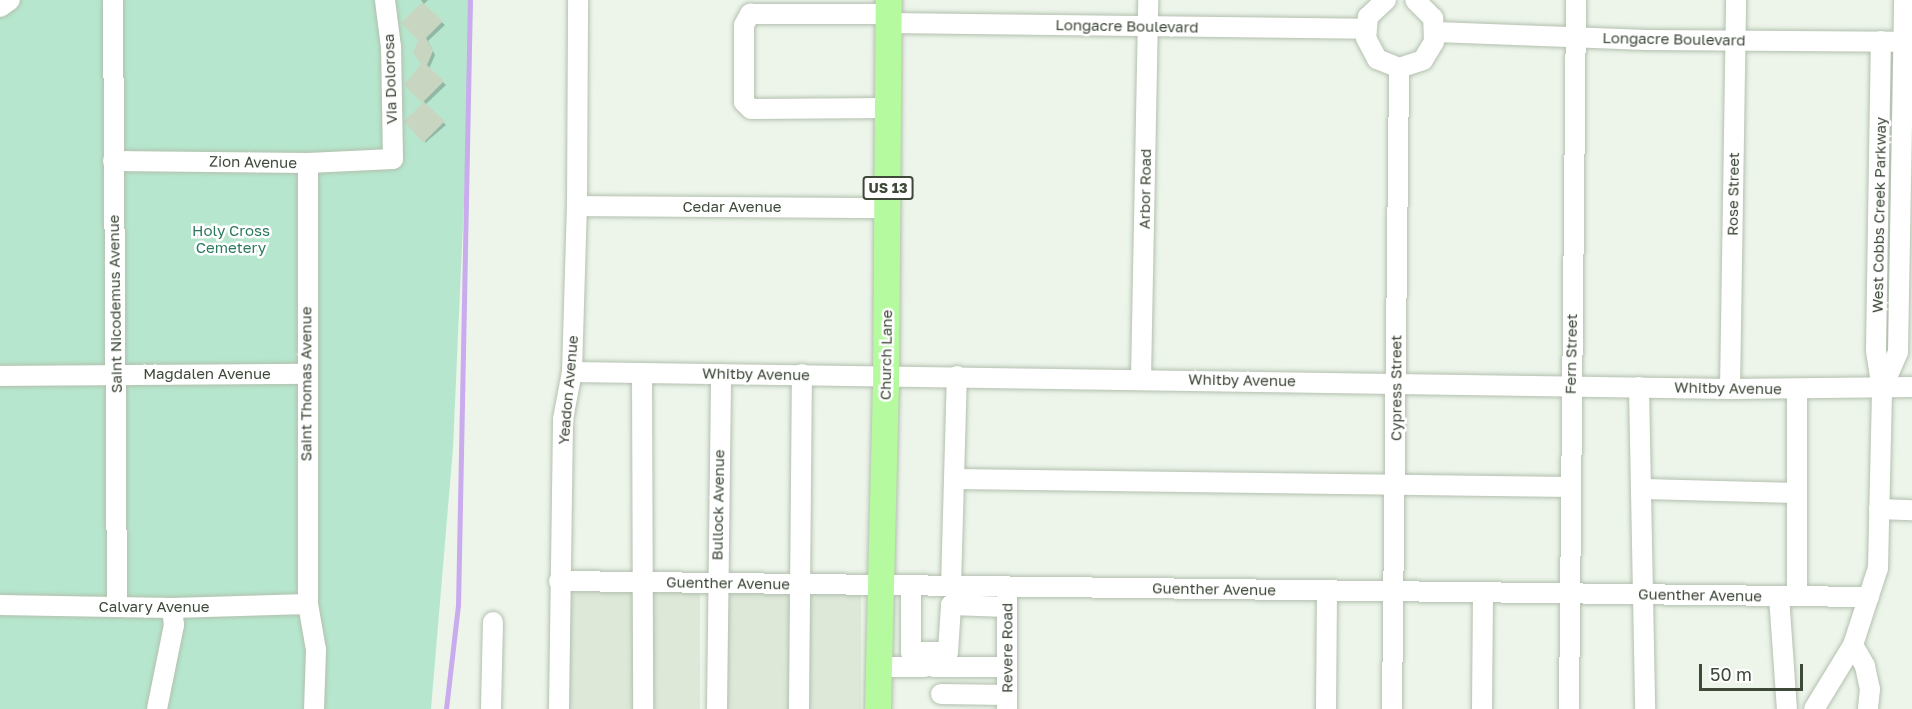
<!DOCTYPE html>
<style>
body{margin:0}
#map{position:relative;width:1912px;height:709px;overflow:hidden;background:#edf5eb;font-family:"Golos Text",sans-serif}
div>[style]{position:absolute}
.residential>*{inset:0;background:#dde8d9}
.green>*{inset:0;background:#b6e7ce}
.shadow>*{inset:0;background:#0003}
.stream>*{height:4.5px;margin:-2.25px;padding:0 2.25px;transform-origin:2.25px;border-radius:2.25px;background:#c9abee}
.building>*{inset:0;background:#c8d6c1}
.roads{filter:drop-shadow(0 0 2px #b3c0ae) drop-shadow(0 0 2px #b3c0ae)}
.minor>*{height:20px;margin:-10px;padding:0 10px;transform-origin:10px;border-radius:10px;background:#fff}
.major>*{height:26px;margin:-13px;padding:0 13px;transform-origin:13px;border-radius:13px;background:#b5fa9f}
span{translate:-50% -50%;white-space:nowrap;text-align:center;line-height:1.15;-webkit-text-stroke:5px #fff;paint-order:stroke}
.shield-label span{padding:2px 4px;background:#fff;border:2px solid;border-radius:4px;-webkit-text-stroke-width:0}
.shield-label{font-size:14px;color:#3e4939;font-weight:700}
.street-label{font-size:15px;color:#3e4939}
.park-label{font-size:15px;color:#2d7960}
.scale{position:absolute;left:1699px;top:664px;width:104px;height:27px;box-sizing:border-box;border:3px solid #3e4939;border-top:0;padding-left:8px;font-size:18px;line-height:21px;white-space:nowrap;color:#3e4939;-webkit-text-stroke:4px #fff;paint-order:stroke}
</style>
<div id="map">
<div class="residential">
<div style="clip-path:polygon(567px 578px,700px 585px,700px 709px,565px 709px)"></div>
<div style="clip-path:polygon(727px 584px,861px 591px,861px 709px,726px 709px)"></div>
</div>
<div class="green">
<div style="clip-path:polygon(0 0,473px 0,453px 448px,431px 709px,0 709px)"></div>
</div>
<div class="shadow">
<div style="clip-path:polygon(421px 0,428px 0,423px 5px,445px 25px,428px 41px,435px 55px,429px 69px,446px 85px,425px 105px,446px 125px,425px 143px,425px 103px,406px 84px,423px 64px,419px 39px,404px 22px,423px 3px)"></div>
</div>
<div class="stream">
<div style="left:446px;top:709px;width:104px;rotate:-83.4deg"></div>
<div style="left:458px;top:606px;width:606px;rotate:-88.87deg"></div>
</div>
<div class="building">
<div style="clip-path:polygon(422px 2px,443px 21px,426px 38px,433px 51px,427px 65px,444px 81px,422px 103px,404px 85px,421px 64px,413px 53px,418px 40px,401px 23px)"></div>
<div style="clip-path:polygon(424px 102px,445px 121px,423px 143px,404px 121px)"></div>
</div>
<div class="roads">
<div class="minor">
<div style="left:113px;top:0;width:607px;rotate:89.62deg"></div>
<div style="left:1386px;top:0;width:25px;rotate:137deg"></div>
<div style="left:1368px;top:17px;width:21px;rotate:95deg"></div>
<div style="left:1366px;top:38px;width:24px;rotate:62deg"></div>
<div style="left:1377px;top:59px;width:24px;rotate:22deg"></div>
<div style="left:1399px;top:68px;width:25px;rotate:-18deg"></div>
<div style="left:1423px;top:60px;width:21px;rotate:-59deg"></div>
<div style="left:1434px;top:42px;width:24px;rotate:-92deg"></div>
<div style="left:1433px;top:18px;width:25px;rotate:-135deg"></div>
<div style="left:0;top:7px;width:12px;rotate:-35deg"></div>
<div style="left:888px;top:23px;width:477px;rotate:0.7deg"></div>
<div style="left:1436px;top:32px;width:211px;rotate:2.2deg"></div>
<div style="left:1647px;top:40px;width:265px;rotate:0.4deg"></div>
<div style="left:888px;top:108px;width:137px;rotate:179.6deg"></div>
<div style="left:751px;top:109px;width:10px;rotate:-135deg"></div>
<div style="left:744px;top:102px;width:77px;rotate:-90deg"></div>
<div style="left:744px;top:25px;width:13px;rotate:-61deg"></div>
<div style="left:750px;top:14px;width:139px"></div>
<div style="left:113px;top:161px;width:195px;rotate:0.6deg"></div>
<div style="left:308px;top:163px;width:85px;rotate:-2.7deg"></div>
<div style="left:393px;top:159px;width:112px;rotate:-91deg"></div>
<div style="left:391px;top:47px;width:47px;rotate:-97.3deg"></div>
<div style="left:308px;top:163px;width:441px;rotate:90deg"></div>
<div style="left:308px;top:604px;width:47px;rotate:80.1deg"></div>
<div style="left:316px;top:650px;width:59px;rotate:91.9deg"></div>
<div style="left:577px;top:206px;width:310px;rotate:0.4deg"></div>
<div style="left:572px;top:372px;width:1158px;rotate:0.84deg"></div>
<div style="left:1730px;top:389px;width:182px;rotate:-0.6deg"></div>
<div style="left:642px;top:373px;width:336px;rotate:89.8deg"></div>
<div style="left:0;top:376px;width:305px;rotate:-0.4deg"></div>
<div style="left:1141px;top:378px;width:378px;rotate:-88.9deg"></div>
<div style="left:1639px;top:387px;width:322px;rotate:88.9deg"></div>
<div style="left:1730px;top:389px;width:389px;rotate:-89.1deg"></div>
<div style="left:1797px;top:389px;width:207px;rotate:90deg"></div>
<div style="left:1882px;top:389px;width:40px;rotate:-66.6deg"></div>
<div style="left:1898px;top:352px;width:352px;rotate:-89deg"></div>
<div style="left:954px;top:479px;width:617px;rotate:0.74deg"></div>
<div style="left:1644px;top:489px;width:152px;rotate:1.5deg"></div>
<div style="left:1879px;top:509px;width:33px;rotate:2deg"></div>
<div style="left:559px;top:581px;width:1310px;rotate:0.7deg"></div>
<div style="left:911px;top:585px;width:67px;rotate:90deg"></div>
<div style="left:911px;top:652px;width:37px"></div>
<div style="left:948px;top:652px;width:47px;rotate:-86.3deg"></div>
<div style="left:951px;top:605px;width:56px;rotate:2deg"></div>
<div style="left:951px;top:586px;width:210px;rotate:-88.4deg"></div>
<div style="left:1007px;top:595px;width:114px;rotate:90deg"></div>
<div style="left:1779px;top:596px;width:113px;rotate:86deg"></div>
<div style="left:0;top:605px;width:172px;rotate:1deg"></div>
<div style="left:172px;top:608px;width:136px;rotate:-1.7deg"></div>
<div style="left:1853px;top:645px;width:24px;rotate:60deg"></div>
<div style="left:1865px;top:666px;width:24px;rotate:78deg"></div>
<div style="left:1870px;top:689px;width:20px;rotate:96deg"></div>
<div style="left:878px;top:667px;width:47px"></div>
<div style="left:933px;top:667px;width:74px"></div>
<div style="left:941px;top:694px;width:66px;rotate:0.9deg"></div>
<div style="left:157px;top:709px;width:86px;rotate:-78.6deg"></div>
<div style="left:174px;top:625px;width:17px;rotate:-97deg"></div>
<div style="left:491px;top:709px;width:87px;rotate:-88.7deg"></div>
<div style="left:559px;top:709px;width:290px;rotate:-89.2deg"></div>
<div style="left:563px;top:419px;width:48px;rotate:-79.2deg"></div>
<div style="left:572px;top:372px;width:166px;rotate:-88.3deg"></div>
<div style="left:577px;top:206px;width:206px;rotate:-89.7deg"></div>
<div style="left:717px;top:709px;width:335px;rotate:-89.3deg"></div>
<div style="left:799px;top:709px;width:335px;rotate:-89.5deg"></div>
<div style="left:1326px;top:709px;width:119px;rotate:-89.5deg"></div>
<div style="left:1392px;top:709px;width:641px;rotate:-89.37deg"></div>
<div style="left:1482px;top:709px;width:117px;rotate:-89.5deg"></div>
<div style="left:1569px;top:709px;width:709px;rotate:-89.43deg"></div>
<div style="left:1814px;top:709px;width:75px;rotate:-58.6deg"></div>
<div style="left:1853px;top:645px;width:81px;rotate:-72deg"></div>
<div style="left:1878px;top:568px;width:179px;rotate:-88.7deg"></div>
<div style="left:1882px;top:389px;width:39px;rotate:-99deg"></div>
<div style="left:1876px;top:350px;width:309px;rotate:-89.1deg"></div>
</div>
<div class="major">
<div style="left:878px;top:709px;width:319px;rotate:-88.6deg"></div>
<div style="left:886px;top:390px;width:390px;rotate:-89.6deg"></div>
</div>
</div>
<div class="shield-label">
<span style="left:888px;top:188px">US 13</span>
</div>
<div class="street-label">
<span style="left:1127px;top:26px;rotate:1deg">Longacre Boulevard</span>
<span style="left:1674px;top:39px;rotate:1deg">Longacre Boulevard</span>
<span style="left:390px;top:79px;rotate:-92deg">Via Dolorosa</span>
<span style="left:253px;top:162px;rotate:1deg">Zion Avenue</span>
<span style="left:1145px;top:189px;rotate:-89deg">Arbor Road</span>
<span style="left:1733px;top:194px;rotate:-89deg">Rose Street</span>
<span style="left:732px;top:207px">Cedar Avenue</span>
<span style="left:1879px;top:215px;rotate:-89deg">West Cobbs Creek Parkway</span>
<span style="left:115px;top:304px;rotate:-91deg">Saint Nicodemus Avenue</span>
<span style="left:1571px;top:354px;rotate:-89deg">Fern Street</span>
<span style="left:886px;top:355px;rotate:-89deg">Church Lane</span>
<span style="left:207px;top:374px">Magdalen Avenue</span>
<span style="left:756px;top:374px;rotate:1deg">Whitby Avenue</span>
<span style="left:1242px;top:380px;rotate:1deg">Whitby Avenue</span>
<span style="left:306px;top:384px;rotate:-90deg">Saint Thomas Avenue</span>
<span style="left:1396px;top:388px;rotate:-90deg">Cypress Street</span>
<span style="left:1728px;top:388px;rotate:1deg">Whitby Avenue</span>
<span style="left:568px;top:390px;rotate:-85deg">Yeadon Avenue</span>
<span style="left:718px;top:505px;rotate:-89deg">Bullock Avenue</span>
<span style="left:728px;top:583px;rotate:1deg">Guenther Avenue</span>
<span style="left:1214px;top:589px;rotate:1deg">Guenther Avenue</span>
<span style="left:1700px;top:595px;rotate:1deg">Guenther Avenue</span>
<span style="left:154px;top:607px">Calvary Avenue</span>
<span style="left:1007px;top:648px;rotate:-90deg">Revere Road</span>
</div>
<div class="park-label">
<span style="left:231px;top:239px">Holy Cross<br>Cemetery</span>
</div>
<div class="scale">50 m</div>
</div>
